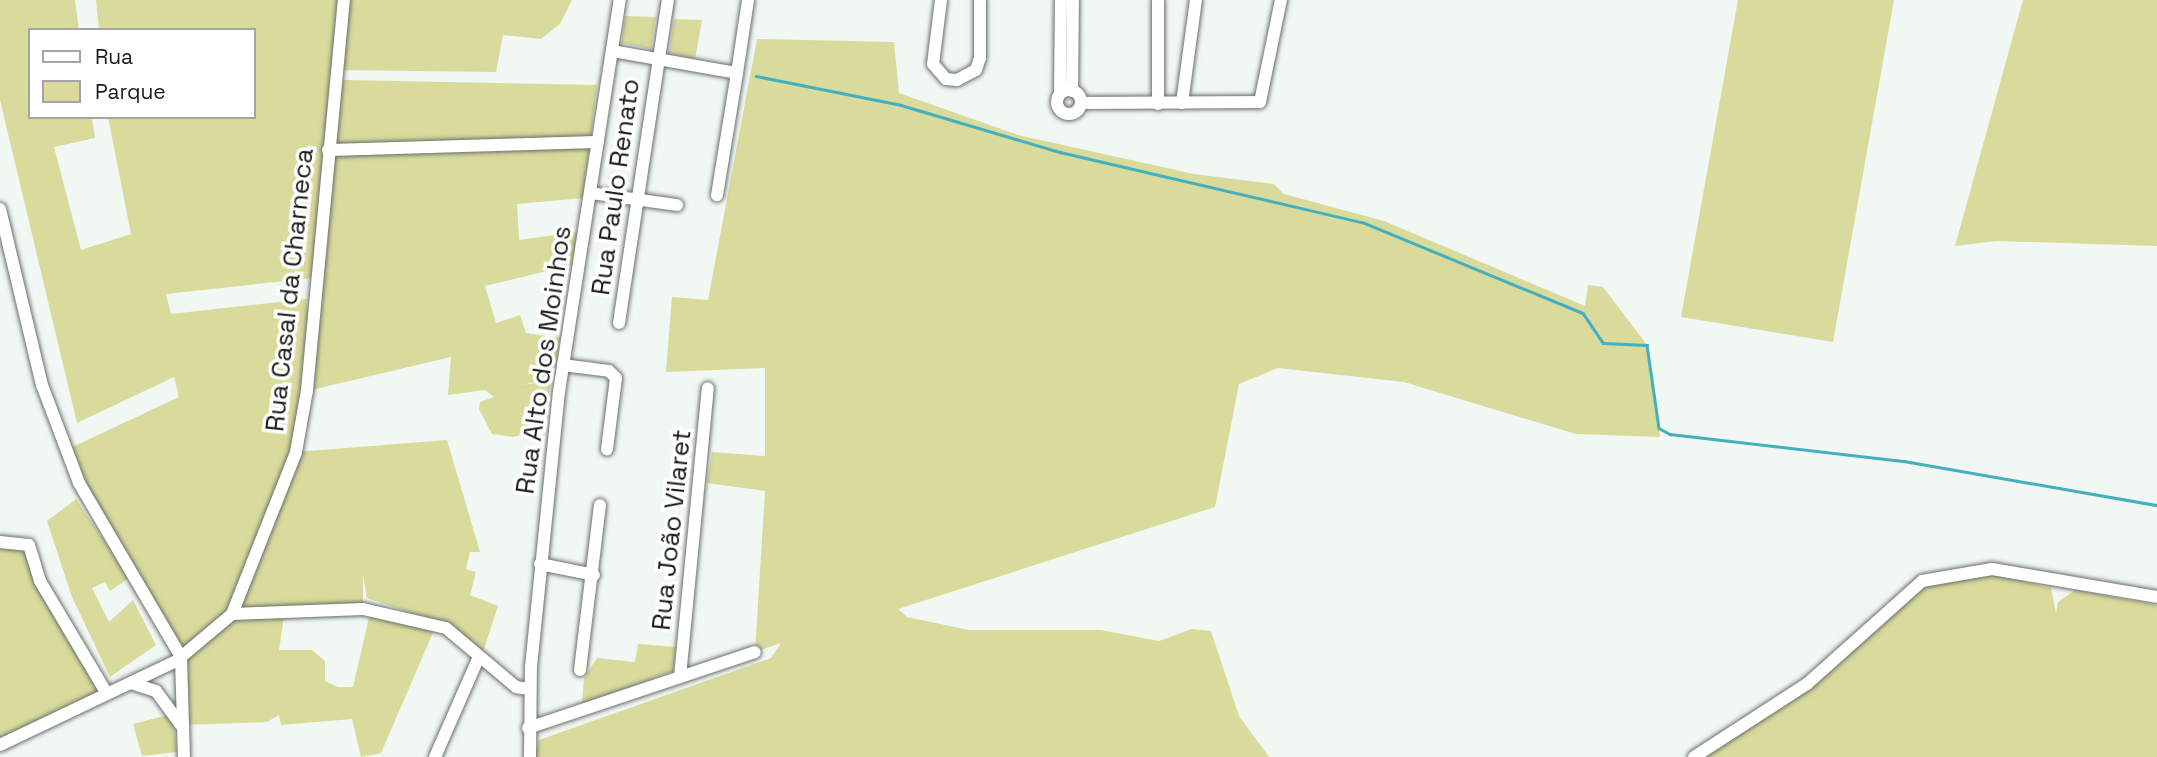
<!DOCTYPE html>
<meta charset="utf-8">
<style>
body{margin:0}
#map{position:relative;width:2157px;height:757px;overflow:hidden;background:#f1f7f3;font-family:"Space Grotesk",sans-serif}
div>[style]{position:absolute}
.green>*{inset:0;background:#d8db9b}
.stream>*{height:2.5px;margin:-1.25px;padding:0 1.25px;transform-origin:1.25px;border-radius:1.25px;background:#44afbe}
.roads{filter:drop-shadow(0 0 2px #6a6f6c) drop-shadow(0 0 2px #6a6f6c)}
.minor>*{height:12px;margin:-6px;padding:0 6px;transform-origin:6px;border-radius:6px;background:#fff}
.minor>.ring{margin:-6px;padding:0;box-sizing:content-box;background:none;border:12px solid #fff;border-radius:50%}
span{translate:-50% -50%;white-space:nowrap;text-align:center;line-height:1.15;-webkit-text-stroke:7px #fff;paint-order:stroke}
.street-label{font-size:26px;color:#191b1a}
.legend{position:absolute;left:28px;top:28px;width:228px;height:91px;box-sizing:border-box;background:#fff;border:2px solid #a3a4a3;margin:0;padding:9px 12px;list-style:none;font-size:21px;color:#191b1a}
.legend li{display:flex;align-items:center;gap:14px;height:35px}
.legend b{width:35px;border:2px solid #a3a4a3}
</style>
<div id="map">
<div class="green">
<div style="clip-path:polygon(0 0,75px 0,79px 30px,30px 30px,30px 117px,92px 117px,95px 138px,54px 147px,81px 250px,131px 234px,108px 117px,254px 117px,254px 30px,99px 30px,96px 0,572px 0,560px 24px,541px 39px,503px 35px,496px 72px,334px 70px,312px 278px,166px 294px,171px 314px,306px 299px,310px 328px,343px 80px,597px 85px,583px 198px,517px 204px,519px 240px,577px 232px,572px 265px,485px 286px,496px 323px,520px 315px,526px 333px,560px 338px,554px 377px,522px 385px,552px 380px,540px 430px,513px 437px,492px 434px,479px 409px,480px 402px,494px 397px,485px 390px,448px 395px,451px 357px,307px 391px,296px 452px,447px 440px,480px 552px,470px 552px,466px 569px,476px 572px,470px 595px,498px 606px,482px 655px,450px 626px,367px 598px,363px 575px,363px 609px,285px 610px,279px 650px,312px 650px,325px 661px,325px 681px,338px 687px,353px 687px,370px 613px,435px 628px,381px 753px,361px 757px,352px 719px,281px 725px,279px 715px,267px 722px,181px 725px,180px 659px,66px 450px,179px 397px,174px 377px,77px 423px,0 100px)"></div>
<div style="clip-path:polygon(1738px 0,1894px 0,1833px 342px,1681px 317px)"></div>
<div style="clip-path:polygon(2023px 0,2157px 0,2157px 246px,1996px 241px,1955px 246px)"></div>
<div style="clip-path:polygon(625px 16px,656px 17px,651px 49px,622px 43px)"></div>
<div style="clip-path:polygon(674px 19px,702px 20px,695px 59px,669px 53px)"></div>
<div style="clip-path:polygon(757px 39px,894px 42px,899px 93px,1018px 135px,1194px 174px,1274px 184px,1284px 194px,1384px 221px,1585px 306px,1588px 285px,1603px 287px,1647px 345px,1660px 437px,1576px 434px,1404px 382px,1278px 368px,1239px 384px,1215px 507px,898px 609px,907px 617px,969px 630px,1101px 630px,1159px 641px,1192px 629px,1211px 631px,1239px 716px,1269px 757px,535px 757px,539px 740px,771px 658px,781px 643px,755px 652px,765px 491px,707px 483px,712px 452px,765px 456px,765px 368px,666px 372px,672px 297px,708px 300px)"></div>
<div style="clip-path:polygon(76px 499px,129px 578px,110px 591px,105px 582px,92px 588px,109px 622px,133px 600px,156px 645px,110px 677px,72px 597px,47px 521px)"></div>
<div style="clip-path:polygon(0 542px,29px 545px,40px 582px,107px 694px,0 745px)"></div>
<div style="clip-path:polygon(1992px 574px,2051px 588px,2056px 613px,2058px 602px,2075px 590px,2157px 605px,2157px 757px,1702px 757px,1826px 674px,1923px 587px)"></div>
<div style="clip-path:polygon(638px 644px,676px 647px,673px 671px,582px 704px,584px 678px,597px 658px,635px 662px)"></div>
<div style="clip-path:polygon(172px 714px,177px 752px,142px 756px,133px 724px)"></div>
</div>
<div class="stream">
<div style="left:756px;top:76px;width:148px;rotate:11.3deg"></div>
<div style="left:901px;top:105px;width:166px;rotate:16.5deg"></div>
<div style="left:1060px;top:152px;width:310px;rotate:13.1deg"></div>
<div style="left:1362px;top:222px;width:239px;rotate:22.4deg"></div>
<div style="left:1583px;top:313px;width:36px;rotate:56deg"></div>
<div style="left:1603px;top:343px;width:44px;rotate:2.6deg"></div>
<div style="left:1647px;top:345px;width:84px;rotate:81.8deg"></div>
<div style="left:1659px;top:428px;width:13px;rotate:29deg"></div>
<div style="left:1670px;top:434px;width:236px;rotate:6.6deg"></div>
<div style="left:1904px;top:461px;width:257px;rotate:9.9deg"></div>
</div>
<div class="roads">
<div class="minor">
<div style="left:941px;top:0;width:64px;rotate:97.1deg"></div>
<div style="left:933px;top:64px;width:20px;rotate:49deg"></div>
<div style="left:946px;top:79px;width:11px;rotate:5deg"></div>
<div style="left:957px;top:80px;width:21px;rotate:-28deg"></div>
<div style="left:976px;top:70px;width:13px;rotate:-72deg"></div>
<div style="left:980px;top:58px;width:58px;rotate:-90deg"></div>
<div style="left:612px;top:51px;width:127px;rotate:10deg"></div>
<div style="left:737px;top:73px;width:124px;rotate:99.3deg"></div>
<div style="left:737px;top:73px;width:74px;rotate:-81.4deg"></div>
<div class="ring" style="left:1057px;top:90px;width:12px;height:12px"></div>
<div style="left:1072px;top:91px;width:91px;rotate:-89.4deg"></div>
<div style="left:1060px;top:93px;width:93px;rotate:-89.4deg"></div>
<div style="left:1081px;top:103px;width:179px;rotate:-0.3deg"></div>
<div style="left:1260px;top:102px;width:104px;rotate:-78.4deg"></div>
<div style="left:1182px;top:103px;width:104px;rotate:-82.3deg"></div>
<div style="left:1158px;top:104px;width:104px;rotate:-90deg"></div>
<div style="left:328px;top:150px;width:270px;rotate:-1.7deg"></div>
<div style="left:590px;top:193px;width:88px;rotate:7.9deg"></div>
<div style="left:0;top:209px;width:181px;rotate:76.6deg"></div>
<div style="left:42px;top:385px;width:105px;rotate:69.3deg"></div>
<div style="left:79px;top:483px;width:202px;rotate:59.6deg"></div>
<div style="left:181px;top:657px;width:100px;rotate:88.3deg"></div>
<div style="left:619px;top:323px;width:327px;rotate:-81.4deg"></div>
<div style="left:563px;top:365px;width:46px;rotate:7.4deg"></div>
<div style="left:609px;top:371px;width:10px;rotate:45deg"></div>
<div style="left:616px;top:378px;width:72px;rotate:97.2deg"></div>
<div style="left:0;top:542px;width:29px;rotate:6deg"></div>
<div style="left:29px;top:545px;width:38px;rotate:73deg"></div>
<div style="left:40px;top:581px;width:131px;rotate:59.3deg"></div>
<div style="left:540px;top:564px;width:55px;rotate:11.5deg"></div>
<div style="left:232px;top:614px;width:174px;rotate:-68.4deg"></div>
<div style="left:296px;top:452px;width:63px;rotate:-79.9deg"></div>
<div style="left:307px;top:390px;width:392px;rotate:-84.6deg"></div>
<div style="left:181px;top:657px;width:67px;rotate:-40.1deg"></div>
<div style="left:232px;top:614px;width:131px;rotate:-2.2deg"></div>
<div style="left:363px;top:609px;width:85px;rotate:12.9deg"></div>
<div style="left:446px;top:628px;width:92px;rotate:40.1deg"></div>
<div style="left:516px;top:687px;width:13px;rotate:9deg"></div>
<div style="left:580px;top:670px;width:166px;rotate:-83.1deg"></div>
<div style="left:680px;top:677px;width:290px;rotate:-84.5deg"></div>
<div style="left:131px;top:683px;width:26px;rotate:18deg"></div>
<div style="left:156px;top:691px;width:42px;rotate:53.7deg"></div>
<div style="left:528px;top:728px;width:239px;rotate:-18.5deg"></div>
<div style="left:0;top:745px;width:199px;rotate:-25.5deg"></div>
<div style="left:435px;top:757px;width:109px;rotate:-66.3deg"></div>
<div style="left:530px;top:757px;width:90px;rotate:-89.4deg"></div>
<div style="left:531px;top:667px;width:276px;rotate:-84.2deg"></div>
<div style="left:559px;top:392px;width:397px;rotate:-81.2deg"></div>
<div style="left:1694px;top:757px;width:135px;rotate:-32.9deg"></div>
<div style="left:1807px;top:684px;width:154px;rotate:-41.8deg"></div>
<div style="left:1922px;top:581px;width:71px;rotate:-9.7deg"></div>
<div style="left:1992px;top:569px;width:167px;rotate:9.6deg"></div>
</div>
</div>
<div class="street-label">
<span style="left:616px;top:187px;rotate:-82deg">Rua Paulo Renato</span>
<span style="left:290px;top:290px;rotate:-84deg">Rua Casal da Charneca</span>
<span style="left:544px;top:360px;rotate:-82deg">Rua Alto dos Moinhos</span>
<span style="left:672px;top:530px;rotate:-84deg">Rua João Vilaret</span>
</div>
<ul class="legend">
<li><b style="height:9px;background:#fff"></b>Rua</li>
<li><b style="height:19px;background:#d8db9b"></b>Parque</li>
</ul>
</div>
